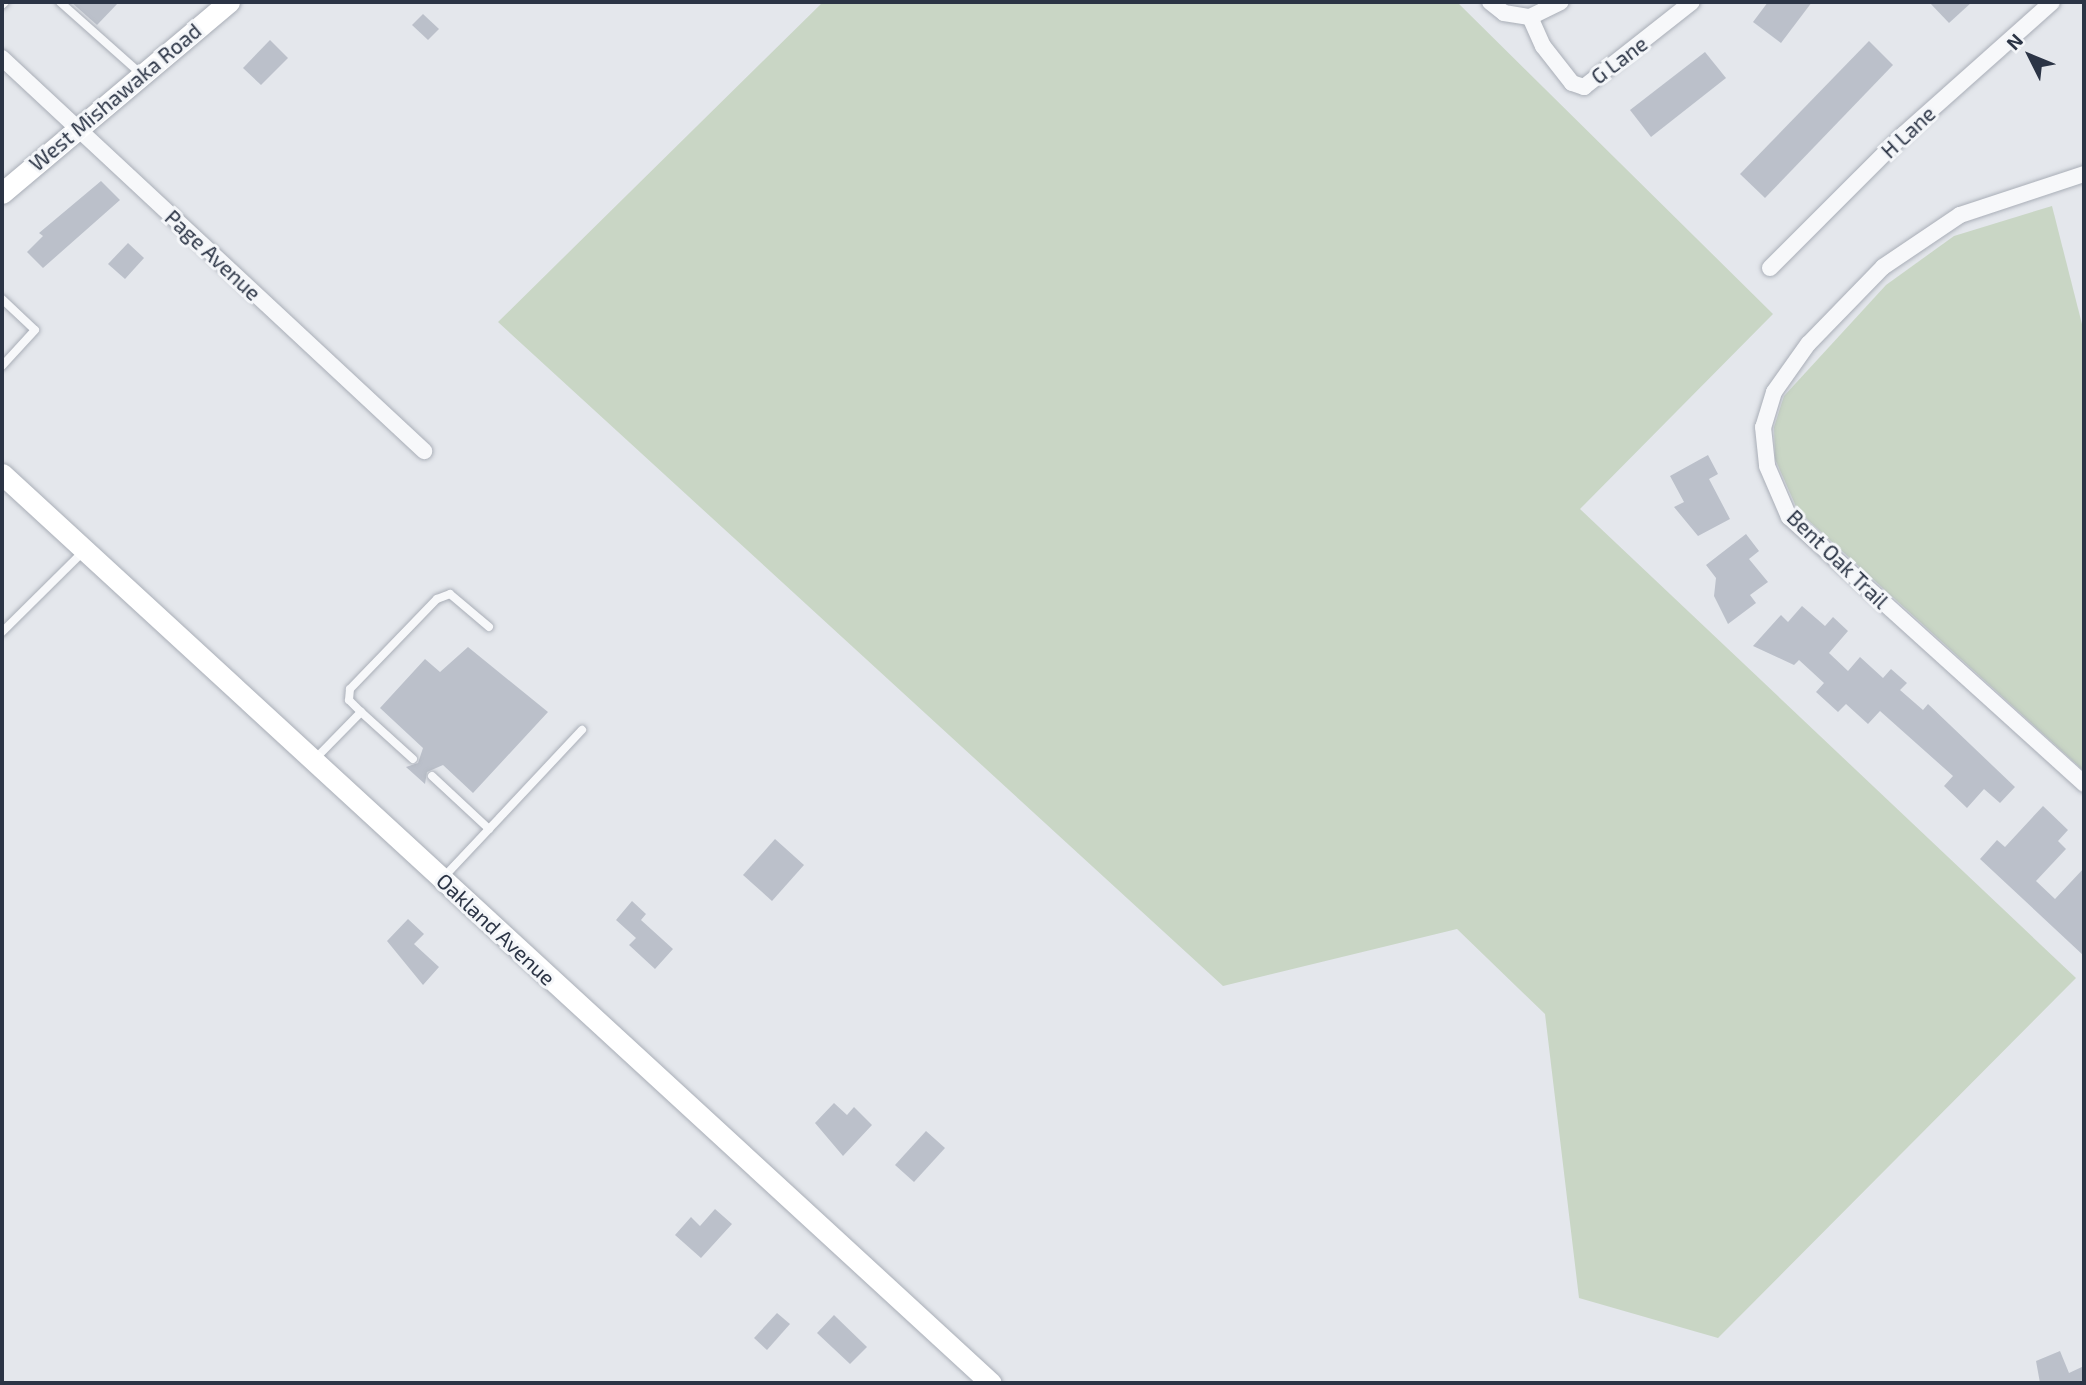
<!DOCTYPE html>
<style>
body{margin:0}
#map{position:relative;width:2086px;height:1385px;overflow:hidden;background:#e4e7ec;font-family:"Exo 2",sans-serif}
div>[style]{position:absolute}
.green>*{inset:0;background:#c9d6c5}
.building>*{inset:0;background:#bbc0ca}
.roads{filter:drop-shadow(0 0 2px #a9aeb7) drop-shadow(0 0 2px #a9aeb7)}
.lane>*{height:8px;margin:-4px;padding:0 4px;transform-origin:4px;border-radius:4px;background:#f7f8fa}
.street>*{height:16px;margin:-8px;padding:0 8px;transform-origin:8px;border-radius:8px;background:#f7f8fa}
.secondary>*{height:21px;margin:-10.5px;padding:0 10.5px;transform-origin:10.5px;border-radius:10.5px;background:#fff}
span{translate:-50% -50%;white-space:nowrap;text-align:center;line-height:1.15;-webkit-text-stroke:6px #f4f6f9;paint-order:stroke}
.street-label{font-size:21px;color:#2b3445}
.frame{position:absolute;inset:0;border:4px solid #2b3445;pointer-events:none}
.north{position:absolute;left:1995px;top:21px;width:70px;height:70px;-webkit-text-stroke:5px #f4f6f9;paint-order:stroke;rotate:313deg;font-size:19px;font-weight:700;line-height:28px;text-align:center;color:#2b3445}
.north::after{content:'';display:block;margin:auto;width:24px;height:32px;background:#2b3445;clip-path:polygon(50% 0,100% 100%,50% 72%,0 100%)}
</style>
<div id="map">
<div class="green">
<div style="clip-path:polygon(823px 2px,1457px 2px,1773px 314px,1580px 509px,2076px 978px,1718px 1338px,1579px 1298px,1545px 1014px,1457px 929px,1223px 986px,498px 322px)"></div>
<div style="clip-path:polygon(2052px 206px,2084px 332px,2084px 771px,1798px 511px,1775px 459px,1774px 427px,1784px 396px,1886px 285px,1954px 236px)"></div>
</div>
<div class="building">
<div style="clip-path:polygon(71px 2px,119px 2px,97px 25px)"></div>
<div style="clip-path:polygon(1768px 2px,1812px 2px,1781px 43px,1753px 22px)"></div>
<div style="clip-path:polygon(1929px 2px,1972px 2px,1949px 23px)"></div>
<div style="clip-path:polygon(423px 14px,439px 29px,428px 40px,412px 25px)"></div>
<div style="clip-path:polygon(270px 40px,288px 58px,261px 85px,243px 68px)"></div>
<div style="clip-path:polygon(1869px 41px,1893px 65px,1765px 198px,1740px 174px)"></div>
<div style="clip-path:polygon(1705px 52px,1726px 78px,1651px 137px,1630px 110px)"></div>
<div style="clip-path:polygon(101px 181px,120px 200px,43px 268px,27px 252px,43px 236px,39px 233px)"></div>
<div style="clip-path:polygon(128px 243px,144px 258px,125px 279px,108px 264px)"></div>
<div style="clip-path:polygon(1708px 455px,1718px 474px,1709px 479px,1730px 519px,1698px 536px,1674px 507px,1684px 502px,1670px 476px)"></div>
<div style="clip-path:polygon(1746px 534px,1759px 551px,1749px 559px,1768px 582px,1750px 595px,1756px 603px,1728px 624px,1714px 596px,1716px 578px,1706px 565px)"></div>
<div style="clip-path:polygon(1802px 606px,1825px 626px,1833px 617px,1848px 631px,1829px 653px,1848px 671px,1860px 657px,1883px 678px,1891px 669px,1907px 683px,1900px 690px,1923px 710px,1928px 704px,2015px 787px,2000px 803px,1984px 789px,1967px 808px,1944px 786px,1953px 776px,1880px 711px,1868px 724px,1846px 704px,1838px 712px,1816px 692px,1824px 683px,1799px 660px,1794px 665px,1753px 646px,1781px 615px,1788px 622px)"></div>
<div style="clip-path:polygon(468px 647px,548px 712px,473px 793px,443px 765px,427px 772px,425px 784px,406px 767px,418px 763px,423px 748px,380px 708px,425px 659px,440px 672px)"></div>
<div style="clip-path:polygon(2043px 806px,2068px 830px,2058px 841px,2066px 849px,2036px 881px,2055px 899px,2084px 868px,2084px 956px,1980px 859px,1997px 840px,2005px 847px)"></div>
<div style="clip-path:polygon(775px 839px,804px 865px,772px 901px,743px 875px)"></div>
<div style="clip-path:polygon(632px 901px,646px 914px,641px 920px,673px 949px,655px 969px,629px 945px,636px 938px,616px 920px)"></div>
<div style="clip-path:polygon(408px 919px,424px 934px,414px 944px,439px 967px,423px 985px,387px 941px)"></div>
<div style="clip-path:polygon(834px 1103px,847px 1115px,854px 1107px,872px 1125px,843px 1156px,815px 1123px)"></div>
<div style="clip-path:polygon(926px 1131px,945px 1148px,914px 1182px,895px 1165px)"></div>
<div style="clip-path:polygon(715px 1209px,732px 1224px,701px 1258px,675px 1235px,691px 1217px,700px 1226px)"></div>
<div style="clip-path:polygon(777px 1313px,790px 1324px,767px 1350px,754px 1338px)"></div>
<div style="clip-path:polygon(834px 1315px,867px 1347px,850px 1364px,817px 1333px)"></div>
<div style="clip-path:polygon(2060px 1351px,2069px 1373px,2084px 1366px,2084px 1383px,2040px 1383px,2036px 1361px)"></div>
</div>
<div class="roads">
<div class="lane">
<div style="left:60px;top:2px;width:108px;rotate:41.6deg"></div>
<div style="left:2px;top:5px;width:4px;rotate:-45deg"></div>
<div style="left:2px;top:299px;width:45px;rotate:43.2deg"></div>
<div style="left:35px;top:330px;width:49px;rotate:132.5deg"></div>
<div style="left:2px;top:632px;width:117px;rotate:-44.7deg"></div>
<div style="left:361px;top:712px;width:70px;rotate:42.1deg"></div>
<div style="left:315px;top:759px;width:66px;rotate:-45.6deg"></div>
<div style="left:361px;top:712px;width:17px;rotate:-135deg"></div>
<div style="left:349px;top:700px;width:11px;rotate:-85deg"></div>
<div style="left:350px;top:689px;width:125px;rotate:-46deg"></div>
<div style="left:437px;top:599px;width:14px;rotate:-21deg"></div>
<div style="left:450px;top:594px;width:51px;rotate:40.2deg"></div>
<div style="left:432px;top:776px;width:78px;rotate:42.9deg"></div>
<div style="left:489px;top:829px;width:66px;rotate:133.2deg"></div>
<div style="left:489px;top:829px;width:136px;rotate:-46.8deg"></div>
</div>
<div class="street">
<div style="left:1490px;top:2px;width:18px;rotate:38deg"></div>
<div style="left:1504px;top:13px;width:26px;rotate:9deg"></div>
<div style="left:1530px;top:17px;width:34px;rotate:-26deg"></div>
<div style="left:1530px;top:17px;width:32px;rotate:66deg"></div>
<div style="left:1543px;top:46px;width:47px;rotate:51.9deg"></div>
<div style="left:1572px;top:83px;width:13px;rotate:18deg"></div>
<div style="left:1584px;top:87px;width:137px;rotate:-38.2deg"></div>
<div style="left:2px;top:58px;width:577px;rotate:42.96deg"></div>
<div style="left:2084px;top:174px;width:131px;rotate:161.7deg"></div>
<div style="left:1960px;top:215px;width:93px;rotate:146deg"></div>
<div style="left:1883px;top:267px;width:107px;rotate:134.2deg"></div>
<div style="left:1808px;top:344px;width:59px;rotate:125.3deg"></div>
<div style="left:1774px;top:392px;width:37px;rotate:107deg"></div>
<div style="left:1763px;top:427px;width:39px;rotate:84deg"></div>
<div style="left:1767px;top:466px;width:56px;rotate:66.7deg"></div>
<div style="left:1789px;top:517px;width:398px;rotate:42.1deg"></div>
<div style="left:1770px;top:268px;width:190px;rotate:-45deg"></div>
<div style="left:1904px;top:134px;width:198px;rotate:-41.7deg"></div>
</div>
<div class="secondary">
<div style="left:2px;top:193px;width:297px;rotate:-40.1deg"></div>
<div style="left:2px;top:474px;width:1343px;rotate:42.59deg"></div>
</div>
</div>
<div class="street-label">
<span style="left:1619px;top:60px;rotate:-37deg">G Lane</span>
<span style="left:115px;top:97px;rotate:-40deg">West Mishawaka Road</span>
<span style="left:1908px;top:132px;rotate:-43deg">H Lane</span>
<span style="left:213px;top:255px;rotate:43deg">Page Avenue</span>
<span style="left:1838px;top:559px;rotate:44deg">Bent Oak Trail</span>
<span style="left:496px;top:929px;rotate:43deg">Oakland Avenue</span>
</div>
<div class="frame"></div>
<div class="north">N</div>
</div>
